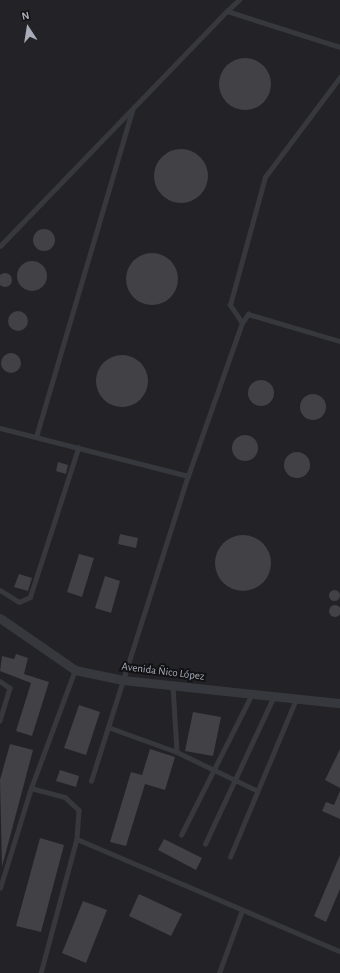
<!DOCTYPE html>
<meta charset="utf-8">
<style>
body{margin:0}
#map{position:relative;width:340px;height:973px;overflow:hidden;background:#171619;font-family:"Alegreya Sans",sans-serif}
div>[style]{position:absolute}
.built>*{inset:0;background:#232226}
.building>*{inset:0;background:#414146}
.round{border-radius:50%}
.lane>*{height:4.5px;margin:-2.25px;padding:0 2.25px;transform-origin:2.25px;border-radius:2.25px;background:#37383e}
.street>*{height:9px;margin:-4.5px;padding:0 4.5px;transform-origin:4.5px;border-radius:4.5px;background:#37383e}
span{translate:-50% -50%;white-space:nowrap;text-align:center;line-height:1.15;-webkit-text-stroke:4px #121114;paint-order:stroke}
.street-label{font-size:11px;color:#a8adb9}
.north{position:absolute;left:8px;top:8px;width:40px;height:40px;-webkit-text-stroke:3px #121114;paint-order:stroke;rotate:348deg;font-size:11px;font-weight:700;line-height:16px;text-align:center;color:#a8adb9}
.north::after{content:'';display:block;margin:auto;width:14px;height:18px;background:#a8adb9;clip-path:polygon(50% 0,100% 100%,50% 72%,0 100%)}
</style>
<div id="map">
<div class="built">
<div style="clip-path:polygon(0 0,340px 0,340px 973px,0 973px)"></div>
</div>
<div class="building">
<div class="round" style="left:219px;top:58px;width:52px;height:52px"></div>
<div class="round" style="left:154px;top:149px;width:54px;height:54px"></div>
<div class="round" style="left:33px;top:229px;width:22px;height:22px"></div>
<div class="round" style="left:126px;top:253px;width:52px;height:52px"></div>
<div class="round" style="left:17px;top:261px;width:30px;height:30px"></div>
<div class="round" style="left:-2px;top:273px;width:14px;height:14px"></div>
<div class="round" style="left:8px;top:311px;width:20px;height:20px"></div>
<div class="round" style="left:1px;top:353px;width:20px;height:20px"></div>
<div class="round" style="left:96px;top:355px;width:52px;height:52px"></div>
<div class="round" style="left:248px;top:380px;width:26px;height:26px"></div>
<div class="round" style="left:300px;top:394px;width:26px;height:26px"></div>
<div class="round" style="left:232px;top:435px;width:26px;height:26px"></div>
<div class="round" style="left:284px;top:452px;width:26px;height:26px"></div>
<div style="clip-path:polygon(58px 462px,68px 465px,66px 474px,56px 471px)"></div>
<div style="clip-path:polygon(120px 534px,138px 538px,136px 548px,118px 544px)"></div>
<div class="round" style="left:215px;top:535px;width:56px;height:56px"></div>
<div style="clip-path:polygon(79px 554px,94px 558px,82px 597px,67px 592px)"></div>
<div style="clip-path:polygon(19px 574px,32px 578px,28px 591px,14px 587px)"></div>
<div style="clip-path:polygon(105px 576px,120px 581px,111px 613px,95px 608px)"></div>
<div class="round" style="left:328.5px;top:589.5px;width:11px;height:11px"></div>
<div class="round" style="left:329px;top:605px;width:12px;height:12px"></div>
<div style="clip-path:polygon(16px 654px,28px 658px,24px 674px,49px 682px,32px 736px,16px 731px,31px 683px,0 671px,2px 656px,14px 659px)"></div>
<div style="clip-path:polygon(79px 705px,100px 712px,86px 755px,64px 748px)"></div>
<div style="clip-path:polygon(193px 712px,221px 717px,213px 756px,185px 751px)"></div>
<div style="clip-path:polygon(10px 744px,33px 750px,2px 867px,0 780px)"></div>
<div style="clip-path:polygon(150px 749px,175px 757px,165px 790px,145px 784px,126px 846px,110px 842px,131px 772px,142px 775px)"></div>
<div style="clip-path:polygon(340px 749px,340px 788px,325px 780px)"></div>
<div style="clip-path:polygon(60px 770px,79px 776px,76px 787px,56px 781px)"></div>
<div style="clip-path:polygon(340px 791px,340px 819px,322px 811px,326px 802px,334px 805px)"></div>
<div style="clip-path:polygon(40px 838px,64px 845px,41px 932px,16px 926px)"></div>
<div style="clip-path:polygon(164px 839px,202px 858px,196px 870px,158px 850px)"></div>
<div style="clip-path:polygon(340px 855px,340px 889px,326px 922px,314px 916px)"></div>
<div style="clip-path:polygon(139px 894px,182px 914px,171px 936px,129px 916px)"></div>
<div style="clip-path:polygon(83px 901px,107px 910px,86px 963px,62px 953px)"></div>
</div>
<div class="lane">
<div style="left:227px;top:11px;width:16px;rotate:-43deg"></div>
<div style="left:0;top:246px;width:327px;rotate:-46deg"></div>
<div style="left:227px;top:11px;width:119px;rotate:17.7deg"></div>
<div style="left:242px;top:323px;width:22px;rotate:-124deg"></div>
<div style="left:230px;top:305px;width:133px;rotate:-74.7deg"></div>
<div style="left:265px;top:177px;width:125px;rotate:-53.1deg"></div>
<div style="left:0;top:428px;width:194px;rotate:14.3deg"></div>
<div style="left:36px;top:437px;width:341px;rotate:-73.6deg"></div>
<div style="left:0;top:590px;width:22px;rotate:32deg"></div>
<div style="left:19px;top:602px;width:12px;rotate:-24deg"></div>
<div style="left:30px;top:597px;width:157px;rotate:-72.1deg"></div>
<div style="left:0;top:681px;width:12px;rotate:35deg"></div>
<div style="left:10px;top:688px;width:34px;rotate:107deg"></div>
<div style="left:173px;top:686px;width:66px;rotate:86.5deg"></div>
<div style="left:108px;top:727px;width:73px;rotate:19.9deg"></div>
<div style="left:177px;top:752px;width:88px;rotate:25.7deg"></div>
<div style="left:91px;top:781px;width:320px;rotate:-72.4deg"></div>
<div style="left:188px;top:476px;width:162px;rotate:-70.6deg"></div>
<div style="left:242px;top:323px;width:11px;rotate:-56deg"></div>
<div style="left:248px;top:314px;width:96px;rotate:16.4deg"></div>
<div style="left:31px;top:788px;width:35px;rotate:15deg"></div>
<div style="left:65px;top:797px;width:19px;rotate:43deg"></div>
<div style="left:79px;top:810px;width:29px;rotate:94deg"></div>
<div style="left:77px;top:839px;width:139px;rotate:105deg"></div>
<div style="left:181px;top:835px;width:158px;rotate:-63.3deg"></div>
<div style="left:77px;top:839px;width:286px;rotate:23.1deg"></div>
<div style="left:205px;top:844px;width:163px;rotate:-65deg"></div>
<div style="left:230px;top:857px;width:171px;rotate:-67.3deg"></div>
<div style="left:0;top:888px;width:105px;rotate:-72.8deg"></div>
<div style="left:31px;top:788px;width:126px;rotate:-69.6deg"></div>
<div style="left:219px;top:973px;width:67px;rotate:-69.9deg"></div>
</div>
<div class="street">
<div style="left:0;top:618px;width:91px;rotate:34.7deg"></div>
<div style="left:75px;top:670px;width:49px;rotate:11.8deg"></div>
<div style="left:123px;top:680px;width:218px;rotate:6.1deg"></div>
</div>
<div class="street-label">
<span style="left:163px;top:672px;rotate:7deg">Avenida Ñico López</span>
</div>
<div class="north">N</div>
</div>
